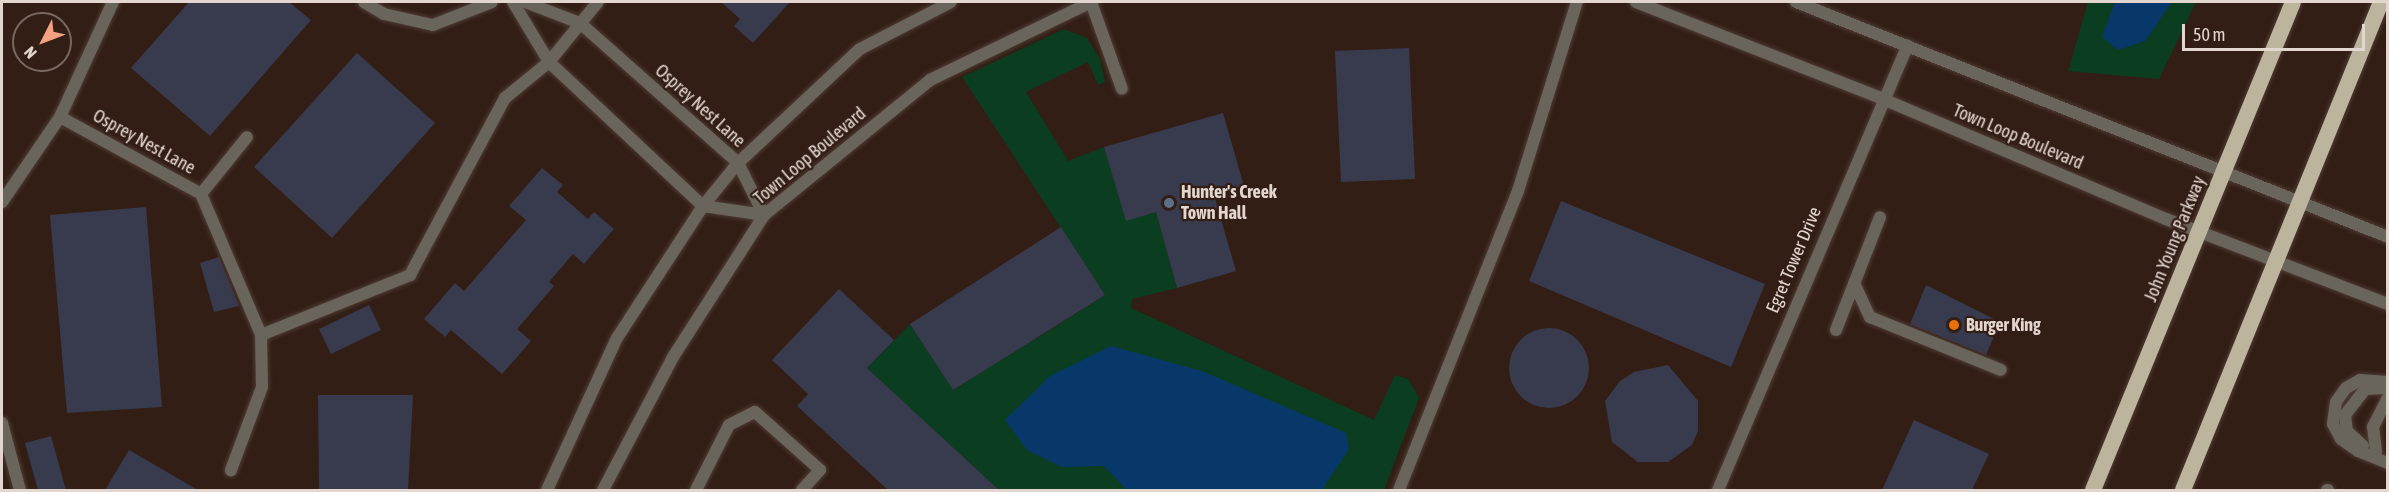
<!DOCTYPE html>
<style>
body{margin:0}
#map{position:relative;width:2389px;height:492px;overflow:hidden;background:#321e15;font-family:"Asap Condensed",sans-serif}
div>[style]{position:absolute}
.green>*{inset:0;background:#0b3d21}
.water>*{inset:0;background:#083869}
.building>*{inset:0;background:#383a4e}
.round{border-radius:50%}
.roads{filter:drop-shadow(0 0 2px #4e3b33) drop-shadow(0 0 2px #4e3b33)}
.service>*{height:12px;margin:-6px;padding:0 6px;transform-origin:6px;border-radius:6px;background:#69655b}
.minor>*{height:12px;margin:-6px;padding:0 6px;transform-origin:6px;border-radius:6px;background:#69655b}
.tertiary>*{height:12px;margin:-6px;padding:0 6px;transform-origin:6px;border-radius:6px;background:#69655b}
.trunk>*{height:16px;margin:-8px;padding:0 8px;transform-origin:8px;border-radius:8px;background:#bdb49e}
.dots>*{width:16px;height:16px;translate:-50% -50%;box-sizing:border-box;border:3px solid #321e15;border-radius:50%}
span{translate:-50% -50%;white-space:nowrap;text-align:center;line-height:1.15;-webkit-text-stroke:4.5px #321e15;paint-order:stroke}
.street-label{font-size:18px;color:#e3d6cf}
.poi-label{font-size:18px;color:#e3d6cf;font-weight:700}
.left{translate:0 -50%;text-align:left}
.frame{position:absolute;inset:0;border:3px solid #e3d6cf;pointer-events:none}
.north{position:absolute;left:12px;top:12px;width:60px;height:60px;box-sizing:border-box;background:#321e15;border:2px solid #79685f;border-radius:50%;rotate:228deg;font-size:16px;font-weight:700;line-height:24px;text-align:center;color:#e3d6cf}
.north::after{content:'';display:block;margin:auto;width:21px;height:27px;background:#f3a081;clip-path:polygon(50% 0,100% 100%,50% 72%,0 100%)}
.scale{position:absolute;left:2182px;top:24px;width:183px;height:27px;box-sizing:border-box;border:3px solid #e3d6cf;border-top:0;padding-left:8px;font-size:18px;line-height:21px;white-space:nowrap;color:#e3d6cf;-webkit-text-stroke:4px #321e15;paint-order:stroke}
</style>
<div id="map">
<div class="green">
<div style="clip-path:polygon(2088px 2px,2196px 2px,2159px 79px,2068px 71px)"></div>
<div style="clip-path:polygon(1064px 29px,1087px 38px,1100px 59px,1105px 82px,1098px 85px,1088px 62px,1026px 92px,1068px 161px,1104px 147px,1126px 220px,1156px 212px,1177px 288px,1132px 299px,1131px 308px,1374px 420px,1395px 375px,1408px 379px,1419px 398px,1384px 490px,999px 490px,867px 368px,910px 324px,953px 390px,1023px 346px,992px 272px,1036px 339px,1105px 295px,962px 77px)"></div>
</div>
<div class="water">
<div style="clip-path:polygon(2115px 2px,2172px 2px,2145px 41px,2118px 50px,2102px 37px)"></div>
<div style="clip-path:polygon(1111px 346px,1202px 371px,1346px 433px,1349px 449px,1322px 490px,1127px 490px,1104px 466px,1062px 467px,1027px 450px,1005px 420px,1050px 376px)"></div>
</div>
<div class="building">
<div style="clip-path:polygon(189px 2px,289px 2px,311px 20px,210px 136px,131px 68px)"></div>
<div style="clip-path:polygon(721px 2px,790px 2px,753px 43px,734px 26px,740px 19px)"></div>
<div style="clip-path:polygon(1409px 48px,1415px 179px,1341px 182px,1335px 51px)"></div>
<div style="clip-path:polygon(357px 53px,435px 123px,332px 238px,254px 167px)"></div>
<div style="clip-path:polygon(1223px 113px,1244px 186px,1214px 195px,1236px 271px,1177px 288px,1156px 212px,1126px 221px,1104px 147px)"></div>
<div style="clip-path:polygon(542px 168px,563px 185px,557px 192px,588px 219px,594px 212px,614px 229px,584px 264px,573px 254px,549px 282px,554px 286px,517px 329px,531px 341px,502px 374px,451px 330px,445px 337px,424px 319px,455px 283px,464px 291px,526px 220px,509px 206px)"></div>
<div style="clip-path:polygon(1561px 201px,1765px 284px,1731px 367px,1529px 281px)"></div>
<div style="clip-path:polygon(146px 207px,162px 407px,67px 413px,50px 215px)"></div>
<div style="clip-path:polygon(1061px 227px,1105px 295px,953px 390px,910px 324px)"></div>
<div style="clip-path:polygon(219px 257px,239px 306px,214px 312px,200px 263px)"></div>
<div style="clip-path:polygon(1926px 285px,2000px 322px,1986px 355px,1910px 324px)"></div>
<div style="clip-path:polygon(839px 289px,894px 340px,867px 368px,999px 490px,888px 490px,797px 406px,808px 394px,772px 360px)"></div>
<div style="clip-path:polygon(369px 305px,381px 330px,331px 354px,319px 329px)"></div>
<div class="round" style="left:1509px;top:328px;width:80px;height:80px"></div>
<div style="clip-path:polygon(1668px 365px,1698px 401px,1698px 431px,1692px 445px,1668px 462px,1638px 462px,1612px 442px,1605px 401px,1620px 381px,1634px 372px)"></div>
<div style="clip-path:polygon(318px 395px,413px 395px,408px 490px,319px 490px)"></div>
<div style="clip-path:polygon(1914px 420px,1989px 454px,1972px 490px,1882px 490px)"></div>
<div style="clip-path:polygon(51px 436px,66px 490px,38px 490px,25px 443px)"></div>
<div style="clip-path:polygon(129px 450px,198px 490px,105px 490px)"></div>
</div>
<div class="roads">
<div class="service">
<div style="left:1091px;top:2px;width:92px;rotate:70.4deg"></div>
<div style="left:201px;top:194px;width:73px;rotate:-51.1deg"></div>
<div style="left:1854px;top:283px;width:38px;rotate:65deg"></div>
<div style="left:1870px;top:317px;width:141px;rotate:22deg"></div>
<div style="left:1836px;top:330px;width:121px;rotate:-68.7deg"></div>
<div style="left:2388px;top:382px;width:28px;rotate:-176deg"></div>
<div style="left:2360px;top:380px;width:16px;rotate:150deg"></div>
<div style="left:2346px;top:388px;width:17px;rotate:126deg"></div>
<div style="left:2336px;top:402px;width:22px;rotate:98deg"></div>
<div style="left:2333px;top:424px;width:17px;rotate:62deg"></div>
<div style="left:2341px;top:439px;width:21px;rotate:35deg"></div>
<div style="left:2358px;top:451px;width:32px;rotate:22deg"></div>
<div style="left:2363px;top:446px;width:22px;rotate:-137deg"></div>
<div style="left:2347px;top:431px;width:16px;rotate:-97deg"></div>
<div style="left:2345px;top:415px;width:33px;rotate:-52deg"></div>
<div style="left:2365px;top:389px;width:19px;rotate:-3deg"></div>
<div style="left:2376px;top:451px;width:24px;rotate:-97deg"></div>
<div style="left:2373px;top:427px;width:33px;rotate:-63deg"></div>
<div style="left:2327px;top:490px;width:1px"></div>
</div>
<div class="minor">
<div style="left:364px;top:2px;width:23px;rotate:31deg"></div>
<div style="left:384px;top:14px;width:50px;rotate:12.7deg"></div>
<div style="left:433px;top:25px;width:63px;rotate:-21.3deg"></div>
<div style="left:513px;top:2px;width:70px;rotate:59deg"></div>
<div style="left:549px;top:62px;width:211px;rotate:43.1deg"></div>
<div style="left:703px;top:206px;width:62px;rotate:8.4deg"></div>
<div style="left:525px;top:2px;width:59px;rotate:20.9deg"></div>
<div style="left:580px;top:23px;width:211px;rotate:41.5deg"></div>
<div style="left:738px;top:163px;width:58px;rotate:63.4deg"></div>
<div style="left:60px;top:117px;width:161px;rotate:28.6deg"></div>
<div style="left:201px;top:194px;width:153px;rotate:66.9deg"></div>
<div style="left:261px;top:335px;width:52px;rotate:88.9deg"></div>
<div style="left:262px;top:387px;width:89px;rotate:110.5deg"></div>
<div style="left:2px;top:202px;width:103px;rotate:-55.7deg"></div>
<div style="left:60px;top:117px;width:127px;rotate:-65.3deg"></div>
<div style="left:261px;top:335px;width:161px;rotate:-21.9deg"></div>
<div style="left:410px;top:275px;width:201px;rotate:-61.8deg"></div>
<div style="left:505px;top:98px;width:57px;rotate:-39.3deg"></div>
<div style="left:549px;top:62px;width:77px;rotate:-50.8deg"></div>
<div style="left:2px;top:423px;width:69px;rotate:75deg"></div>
<div style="left:696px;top:490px;width:73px;rotate:-63.1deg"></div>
<div style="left:729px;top:425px;width:29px;rotate:-27deg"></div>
<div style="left:755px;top:412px;width:87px;rotate:41.7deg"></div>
<div style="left:820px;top:470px;width:27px;rotate:132deg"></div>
<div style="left:1399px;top:490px;width:322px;rotate:-68.3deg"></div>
<div style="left:1518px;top:191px;width:198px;rotate:-72.7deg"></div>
<div style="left:1718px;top:490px;width:483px;rotate:-66.9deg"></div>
</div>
<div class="tertiary">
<div style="left:1636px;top:2px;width:265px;rotate:21.4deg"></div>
<div style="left:1883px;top:99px;width:307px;rotate:23deg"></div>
<div style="left:2166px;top:219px;width:238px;rotate:21deg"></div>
<div style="left:1796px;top:2px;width:637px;rotate:21.65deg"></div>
<div style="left:547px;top:490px;width:167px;rotate:-65.3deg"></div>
<div style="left:617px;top:338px;width:158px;rotate:-56.9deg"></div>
<div style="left:703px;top:206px;width:55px;rotate:-50.9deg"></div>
<div style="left:738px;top:163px;width:167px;rotate:-43.1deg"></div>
<div style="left:860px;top:49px;width:102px;rotate:-27.3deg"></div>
<div style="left:603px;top:490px;width:150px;rotate:-62.2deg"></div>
<div style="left:673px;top:357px;width:169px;rotate:-57.3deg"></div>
<div style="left:764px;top:215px;width:214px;rotate:-39.1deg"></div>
<div style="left:930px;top:80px;width:179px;rotate:-25.8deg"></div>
</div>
<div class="trunk">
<div style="left:2093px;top:490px;width:527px;rotate:-67.71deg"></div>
<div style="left:2183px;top:490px;width:527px;rotate:-67.92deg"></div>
</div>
</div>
<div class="dots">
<div style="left:1169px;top:203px;background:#5c6f8a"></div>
<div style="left:1954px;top:325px;background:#e8710a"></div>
</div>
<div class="street-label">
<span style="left:700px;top:106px;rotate:42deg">Osprey Nest Lane</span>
<span style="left:2018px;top:137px;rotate:23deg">Town Loop Boulevard</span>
<span style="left:144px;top:142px;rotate:29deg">Osprey Nest Lane</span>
<span style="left:810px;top:156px;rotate:-40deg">Town Loop Boulevard</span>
<span style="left:2175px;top:239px;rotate:-68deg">John Young Parkway</span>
<span style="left:1794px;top:260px;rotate:-67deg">Egret Tower Drive</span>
</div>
<div class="poi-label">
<span class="left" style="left:1181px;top:203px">Hunter's Creek<br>Town Hall</span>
<span class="left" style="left:1966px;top:325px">Burger King</span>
</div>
<div class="frame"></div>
<div class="north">N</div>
<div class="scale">50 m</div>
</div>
